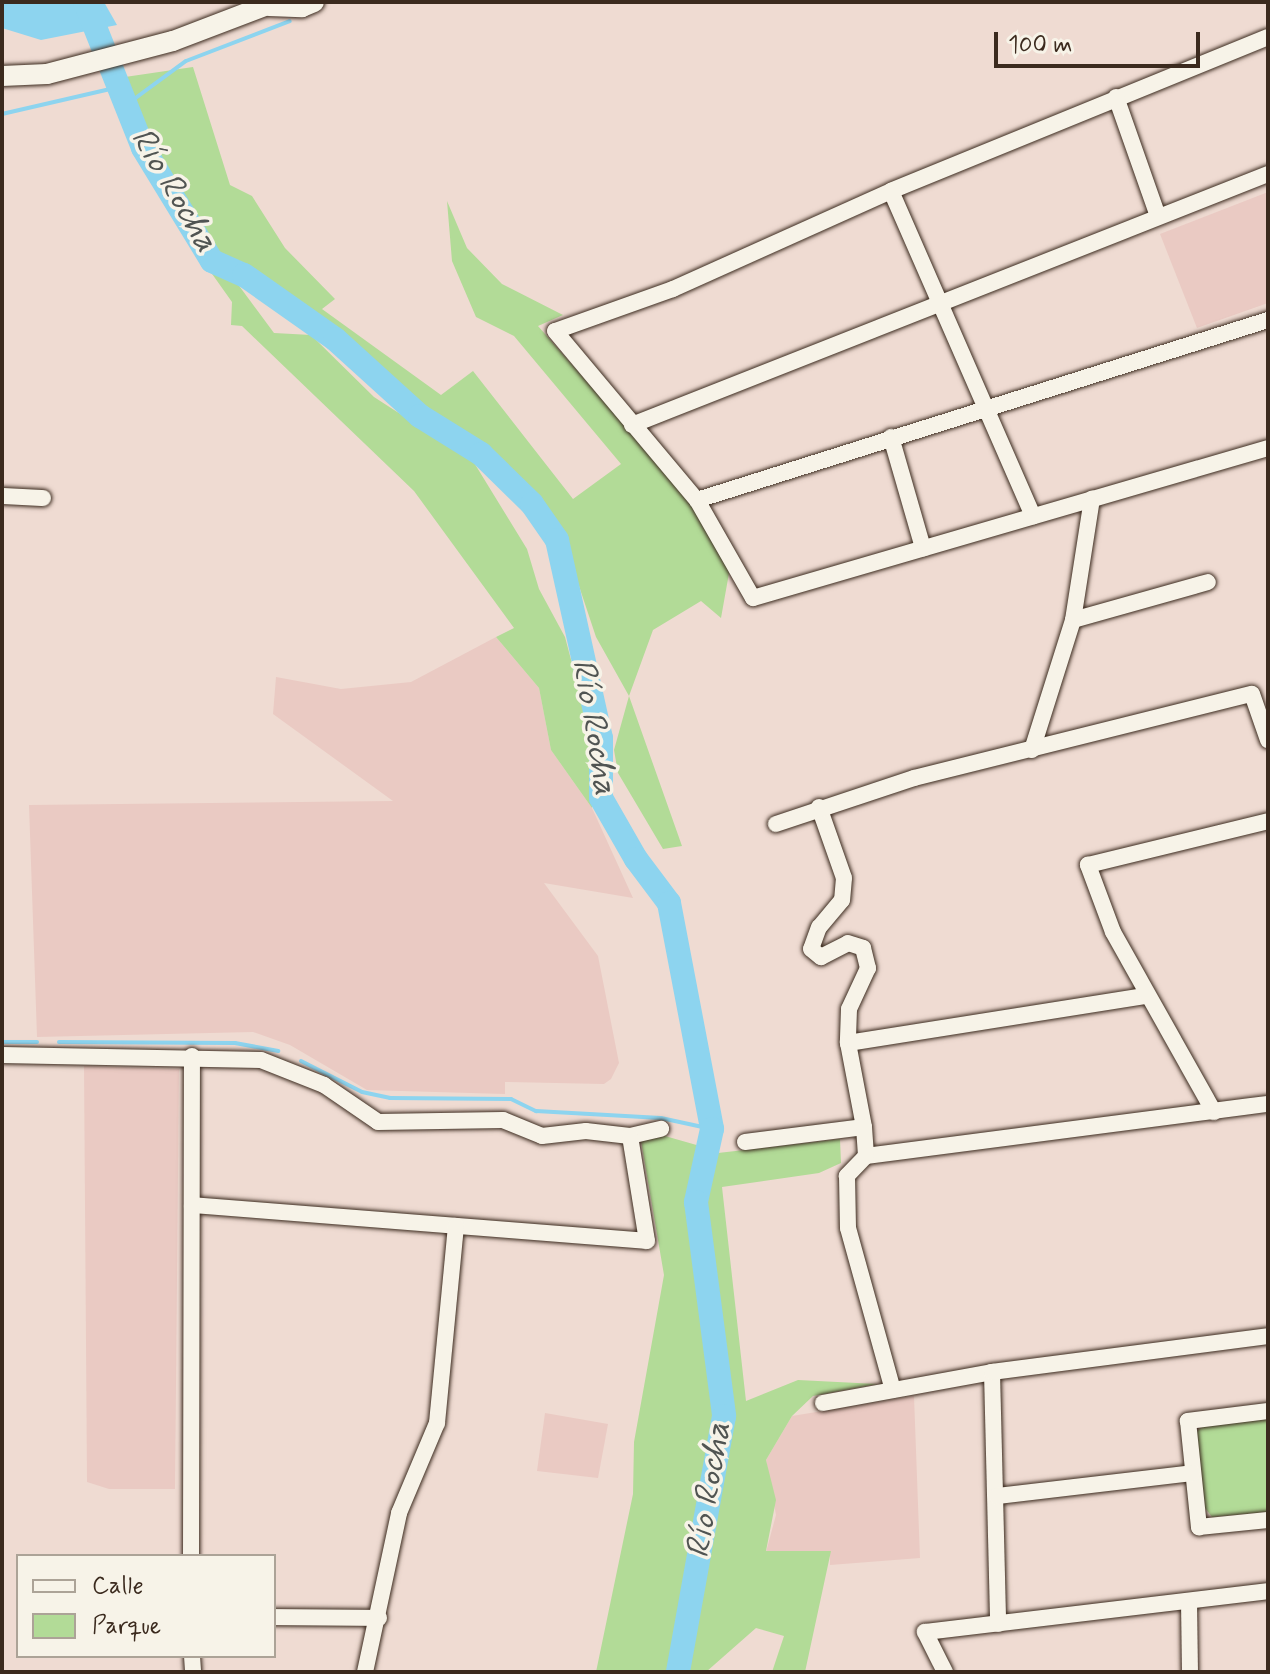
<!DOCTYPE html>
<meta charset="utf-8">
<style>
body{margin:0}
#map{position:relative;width:1270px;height:1674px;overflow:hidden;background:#efdbd2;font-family:Mynerve,sans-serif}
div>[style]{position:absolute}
.built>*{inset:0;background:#eacac3}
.green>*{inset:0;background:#b2db97}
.water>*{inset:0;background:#8dd4ef}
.stream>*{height:4px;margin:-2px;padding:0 2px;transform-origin:2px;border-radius:2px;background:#8dd4ef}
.river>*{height:24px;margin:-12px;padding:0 12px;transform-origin:12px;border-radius:12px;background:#8dd4ef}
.roads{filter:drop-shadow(0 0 2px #3b2a1e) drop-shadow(0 0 2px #3b2a1e)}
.minor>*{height:16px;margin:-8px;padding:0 8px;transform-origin:8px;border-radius:8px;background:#f7f3e8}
.major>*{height:20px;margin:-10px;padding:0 10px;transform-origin:10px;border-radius:10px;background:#f7f3e8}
span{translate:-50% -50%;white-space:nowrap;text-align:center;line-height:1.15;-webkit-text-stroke:7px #f7f3e8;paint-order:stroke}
.water-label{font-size:34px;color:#505452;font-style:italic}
.frame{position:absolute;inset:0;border:4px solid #3b2a1e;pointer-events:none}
.legend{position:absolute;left:16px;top:1554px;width:260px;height:104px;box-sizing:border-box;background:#f7f3e8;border:2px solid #aca397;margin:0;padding:10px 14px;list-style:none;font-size:24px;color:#3b2a1e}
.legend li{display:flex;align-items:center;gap:16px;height:40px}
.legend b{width:40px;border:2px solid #aca397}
.scale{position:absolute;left:994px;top:32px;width:206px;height:36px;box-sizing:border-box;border:4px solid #3b2a1e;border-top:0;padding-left:10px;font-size:24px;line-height:28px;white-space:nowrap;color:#3b2a1e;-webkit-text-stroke:6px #f7f3e8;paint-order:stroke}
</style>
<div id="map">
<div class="built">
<div style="clip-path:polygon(1268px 192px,1268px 303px,1197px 328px,1160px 234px)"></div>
<div style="clip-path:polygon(496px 637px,539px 688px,551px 750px,592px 808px,633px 898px,544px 883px,598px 956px,619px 1063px,611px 1079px,604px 1084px,505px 1082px,505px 1094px,367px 1090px,290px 1045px,253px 1032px,37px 1037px,29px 805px,393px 801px,273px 714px,276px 677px,341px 689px,411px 682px)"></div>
<div style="clip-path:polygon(84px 1066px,179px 1069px,175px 1489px,109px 1489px,87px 1482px)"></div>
<div style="clip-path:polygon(914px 1396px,920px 1558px,830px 1565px,830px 1551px,766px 1552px,776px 1515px,766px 1460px,792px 1416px)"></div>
<div style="clip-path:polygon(545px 1413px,608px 1424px,598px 1478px,537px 1471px)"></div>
</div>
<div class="green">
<div style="clip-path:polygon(193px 67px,230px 185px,252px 196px,285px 248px,335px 299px,322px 309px,441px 395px,473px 371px,573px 499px,621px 464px,514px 336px,476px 317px,452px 261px,447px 201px,467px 248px,502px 284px,563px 315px,538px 326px,675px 482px,731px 562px,721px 618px,701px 601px,653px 630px,629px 696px,682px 846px,663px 849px,618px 773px,614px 750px,629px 696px,596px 637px,564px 541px,541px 500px,487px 448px,426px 406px,311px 310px,216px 252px,151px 142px,125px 77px)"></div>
<div style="clip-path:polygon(210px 271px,237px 283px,274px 333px,311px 335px,374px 397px,473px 461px,527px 549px,539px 589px,565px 637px,591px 735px,592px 808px,551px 750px,539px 688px,496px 637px,514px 628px,414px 491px,242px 326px,231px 325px,232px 302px)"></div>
<div style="clip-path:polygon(665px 1136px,700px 1146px,689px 1207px,717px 1419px,669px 1672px,596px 1672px,633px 1494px,634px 1442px,664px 1275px,641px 1141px)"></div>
<div style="clip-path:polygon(840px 1139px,841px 1163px,819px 1173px,722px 1187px,746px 1401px,798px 1380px,877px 1384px,813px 1396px,792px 1416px,766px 1460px,776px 1500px,766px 1551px,831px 1551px,805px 1672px,772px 1672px,784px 1636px,756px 1628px,706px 1672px,688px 1672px,733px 1414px,706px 1234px,705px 1201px,718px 1153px)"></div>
<div style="clip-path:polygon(1268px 1419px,1268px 1512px,1212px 1517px,1205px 1508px,1196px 1432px,1204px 1425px)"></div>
</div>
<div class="water">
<div style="clip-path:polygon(2px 2px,104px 2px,117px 25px,41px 40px,2px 28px)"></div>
</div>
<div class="stream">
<div style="left:126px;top:105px;width:74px;rotate:-36.3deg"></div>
<div style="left:186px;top:61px;width:111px;rotate:-21deg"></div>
<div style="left:2px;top:114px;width:120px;rotate:-13deg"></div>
<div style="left:2px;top:1042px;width:35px"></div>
<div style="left:59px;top:1042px;width:176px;rotate:0.3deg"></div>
<div style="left:235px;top:1043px;width:44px;rotate:10.5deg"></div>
<div style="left:301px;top:1061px;width:68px;rotate:26.9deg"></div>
<div style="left:362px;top:1092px;width:29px;rotate:12deg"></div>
<div style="left:390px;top:1098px;width:121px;rotate:0.5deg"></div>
<div style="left:511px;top:1099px;width:28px;rotate:26deg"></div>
<div style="left:536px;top:1111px;width:125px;rotate:3.2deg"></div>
<div style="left:661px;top:1118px;width:52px;rotate:12.2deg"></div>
</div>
<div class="river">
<div style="left:85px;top:2px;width:157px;rotate:68.3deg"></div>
<div style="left:143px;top:148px;width:132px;rotate:58.6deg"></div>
<div style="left:212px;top:261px;width:35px;rotate:24deg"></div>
<div style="left:244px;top:275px;width:111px;rotate:35.1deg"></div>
<div style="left:335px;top:339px;width:115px;rotate:42.2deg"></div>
<div style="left:420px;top:416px;width:72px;rotate:31.9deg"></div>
<div style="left:481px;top:454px;width:71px;rotate:44.4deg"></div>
<div style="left:532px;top:504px;width:44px;rotate:55.2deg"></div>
<div style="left:557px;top:540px;width:203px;rotate:77.5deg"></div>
<div style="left:601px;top:738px;width:60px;rotate:90deg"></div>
<div style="left:601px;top:798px;width:70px;rotate:60.2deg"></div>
<div style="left:636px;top:859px;width:55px;rotate:53.1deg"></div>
<div style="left:669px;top:903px;width:230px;rotate:79.2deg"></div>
<div style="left:712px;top:1129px;width:75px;rotate:102.4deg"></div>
<div style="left:696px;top:1202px;width:216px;rotate:82.5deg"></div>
<div style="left:724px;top:1416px;width:260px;rotate:100.2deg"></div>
</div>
<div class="roads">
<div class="minor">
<div style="left:1268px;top:37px;width:407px;rotate:157.8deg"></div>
<div style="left:891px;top:191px;width:239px;rotate:155.8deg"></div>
<div style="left:673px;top:289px;width:125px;rotate:160.4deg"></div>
<div style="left:555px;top:331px;width:221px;rotate:50deg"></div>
<div style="left:697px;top:500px;width:113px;rotate:60.3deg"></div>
<div style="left:753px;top:598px;width:536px;rotate:-16.24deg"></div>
<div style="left:1116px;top:97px;width:126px;rotate:70.6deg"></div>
<div style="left:891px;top:191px;width:355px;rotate:66.4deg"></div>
<div style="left:632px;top:425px;width:684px;rotate:-21.54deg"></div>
<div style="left:891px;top:437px;width:116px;rotate:73.9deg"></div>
<div style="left:2px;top:496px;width:41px;rotate:2.8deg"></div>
<div style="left:697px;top:500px;width:599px;rotate:-17.5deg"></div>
<div style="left:1073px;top:620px;width:140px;rotate:-15.7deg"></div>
<div style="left:1032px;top:750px;width:136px;rotate:-72.5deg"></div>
<div style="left:1073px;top:620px;width:123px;rotate:-81.1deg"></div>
<div style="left:819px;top:807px;width:75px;rotate:70.6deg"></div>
<div style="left:844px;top:878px;width:22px;rotate:95deg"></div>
<div style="left:842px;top:900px;width:35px;rotate:130deg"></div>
<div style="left:819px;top:927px;width:23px;rotate:110deg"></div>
<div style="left:811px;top:949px;width:13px;rotate:39deg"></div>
<div style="left:821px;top:957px;width:30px;rotate:-27deg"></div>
<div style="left:848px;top:943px;width:16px;rotate:18deg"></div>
<div style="left:863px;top:948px;width:21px;rotate:76deg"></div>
<div style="left:868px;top:968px;width:45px;rotate:114.9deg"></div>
<div style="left:849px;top:1009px;width:34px;rotate:92deg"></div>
<div style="left:848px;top:1043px;width:86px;rotate:79.2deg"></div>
<div style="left:776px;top:824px;width:145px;rotate:-18.4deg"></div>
<div style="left:914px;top:778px;width:348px;rotate:-14deg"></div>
<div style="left:1252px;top:694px;width:49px;rotate:70.8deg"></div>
<div style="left:848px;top:1043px;width:302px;rotate:-9deg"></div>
<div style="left:2px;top:1055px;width:259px;rotate:1.1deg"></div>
<div style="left:261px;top:1060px;width:68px;rotate:21.6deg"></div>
<div style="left:324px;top:1085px;width:65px;rotate:34.4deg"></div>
<div style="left:378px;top:1122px;width:125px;rotate:-0.9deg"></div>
<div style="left:503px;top:1120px;width:42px;rotate:22.3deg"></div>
<div style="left:542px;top:1136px;width:44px;rotate:-6.5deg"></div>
<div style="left:586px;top:1131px;width:44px;rotate:6.5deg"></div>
<div style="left:630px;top:1136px;width:32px;rotate:-13deg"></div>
<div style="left:1214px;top:1112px;width:206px;rotate:-119.3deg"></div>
<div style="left:1113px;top:932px;width:72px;rotate:-110.5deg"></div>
<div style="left:1088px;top:865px;width:185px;rotate:-13.7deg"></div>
<div style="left:745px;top:1142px;width:120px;rotate:-7.2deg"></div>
<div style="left:864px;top:1127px;width:29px;rotate:86deg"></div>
<div style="left:866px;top:1156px;width:405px;rotate:-7.4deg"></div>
<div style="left:866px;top:1156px;width:28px;rotate:134deg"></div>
<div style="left:847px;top:1176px;width:52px;rotate:88.9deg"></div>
<div style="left:848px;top:1228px;width:168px;rotate:74.5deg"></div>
<div style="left:192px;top:1205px;width:456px;rotate:4.5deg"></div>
<div style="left:647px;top:1241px;width:106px;rotate:-99.2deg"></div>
<div style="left:992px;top:1372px;width:252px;rotate:88.6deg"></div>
<div style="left:823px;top:1403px;width:172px;rotate:-10.4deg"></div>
<div style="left:992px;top:1372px;width:278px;rotate:-7.4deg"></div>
<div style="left:1268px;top:1411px;width:81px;rotate:172.9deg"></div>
<div style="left:1188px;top:1421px;width:107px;rotate:84.1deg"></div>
<div style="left:1199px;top:1527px;width:69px;rotate:-5.8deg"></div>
<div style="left:997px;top:1496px;width:197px;rotate:-6.7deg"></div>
<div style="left:191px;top:1556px;width:500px;rotate:-89.89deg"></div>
<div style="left:1189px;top:1601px;width:71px;rotate:89.2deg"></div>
<div style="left:274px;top:1617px;width:105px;rotate:0.5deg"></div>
<div style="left:192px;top:1656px;width:16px;rotate:86deg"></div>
<div style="left:365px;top:1672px;width:163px;rotate:-77.9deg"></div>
<div style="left:399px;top:1513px;width:98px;rotate:-67.1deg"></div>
<div style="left:437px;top:1423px;width:198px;rotate:-84.5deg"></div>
<div style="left:945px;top:1672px;width:45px;rotate:-116.6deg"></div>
<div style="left:925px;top:1632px;width:345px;rotate:-6.8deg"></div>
</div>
<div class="major">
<div style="left:269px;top:6px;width:33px;rotate:2deg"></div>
<div style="left:302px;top:7px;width:13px;rotate:-23deg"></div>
<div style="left:2px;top:76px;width:45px;rotate:-2.5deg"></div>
<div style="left:47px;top:74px;width:130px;rotate:-14.7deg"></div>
<div style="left:173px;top:41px;width:109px;rotate:-20.9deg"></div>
</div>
</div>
<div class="water-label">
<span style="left:174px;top:190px;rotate:59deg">Río Rocha</span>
<span style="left:594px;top:727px;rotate:80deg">Río Rocha</span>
<span style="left:709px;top:1490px;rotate:-81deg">Río Rocha</span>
</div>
<div class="frame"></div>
<ul class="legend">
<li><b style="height:10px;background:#f7f3e8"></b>Calle</li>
<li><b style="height:22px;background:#b2db97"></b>Parque</li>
</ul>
<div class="scale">100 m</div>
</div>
